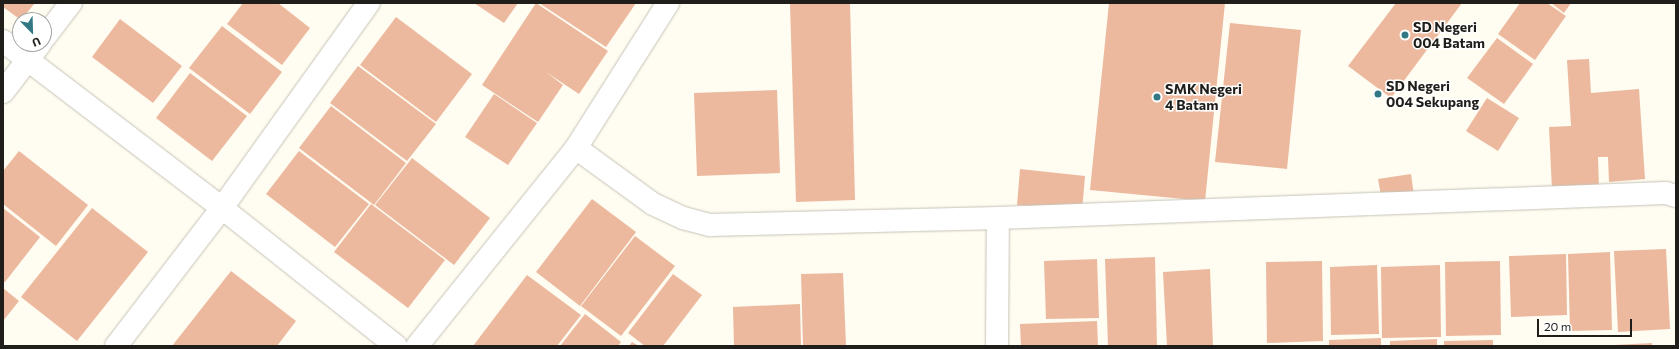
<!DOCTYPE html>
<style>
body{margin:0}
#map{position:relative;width:1679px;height:349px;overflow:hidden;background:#fffcf1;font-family:Commissioner,sans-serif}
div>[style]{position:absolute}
.building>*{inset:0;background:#ecb99e}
.roads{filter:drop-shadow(0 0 1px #c6c3b8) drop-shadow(0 0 1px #c6c3b8)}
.minor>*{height:22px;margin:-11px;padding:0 11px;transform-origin:11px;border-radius:11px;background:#fff}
.dots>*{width:11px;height:11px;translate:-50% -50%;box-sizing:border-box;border:2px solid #fff;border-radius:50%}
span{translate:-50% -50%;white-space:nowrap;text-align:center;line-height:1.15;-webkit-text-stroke:3px #fff;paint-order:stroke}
.poi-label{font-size:14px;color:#1f1e1a;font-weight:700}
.left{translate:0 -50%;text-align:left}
.frame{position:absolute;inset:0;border:4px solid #1f1e1a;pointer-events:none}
.north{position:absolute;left:12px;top:12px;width:40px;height:40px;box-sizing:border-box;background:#fff;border:1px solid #a5a5a3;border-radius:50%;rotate:157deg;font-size:11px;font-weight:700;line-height:16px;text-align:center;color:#1f1e1a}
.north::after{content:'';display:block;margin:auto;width:14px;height:18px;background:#317884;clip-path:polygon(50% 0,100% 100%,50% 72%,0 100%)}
.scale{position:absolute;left:1537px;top:319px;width:95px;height:18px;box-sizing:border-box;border:2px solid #1f1e1a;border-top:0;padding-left:5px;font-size:12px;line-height:14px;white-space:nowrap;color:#1f1e1a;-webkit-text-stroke:3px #fff;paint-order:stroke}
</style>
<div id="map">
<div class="building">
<div style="clip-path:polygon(3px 3px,35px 3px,21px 20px,3px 7px)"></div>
<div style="clip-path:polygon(243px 3px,278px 3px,310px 28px,282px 65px,227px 24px)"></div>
<div style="clip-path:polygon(474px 3px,518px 3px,504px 23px)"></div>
<div style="clip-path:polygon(536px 3px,608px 51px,579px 94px,546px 72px,563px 85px,538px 122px,482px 85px)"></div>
<div style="clip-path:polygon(539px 3px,636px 3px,606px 47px)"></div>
<div style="clip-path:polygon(790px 3px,850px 3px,855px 200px,796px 202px)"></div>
<div style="clip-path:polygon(1109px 3px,1225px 3px,1205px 201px,1090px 190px)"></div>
<div style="clip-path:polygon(1396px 3px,1462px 3px,1391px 98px,1348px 66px)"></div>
<div style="clip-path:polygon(1520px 3px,1547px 3px,1566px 16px,1535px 60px,1498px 34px)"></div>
<div style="clip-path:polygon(1551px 3px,1571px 3px,1564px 13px)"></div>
<div style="clip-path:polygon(396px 17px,472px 74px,436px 122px,360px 65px)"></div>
<div style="clip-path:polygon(120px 19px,182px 66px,153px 103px,92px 57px)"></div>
<div style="clip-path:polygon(1230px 23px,1301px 30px,1287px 169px,1215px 162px)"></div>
<div style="clip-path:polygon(222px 26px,282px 72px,250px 114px,189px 68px)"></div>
<div style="clip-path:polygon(1497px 38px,1533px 64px,1504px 104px,1467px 78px)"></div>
<div style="clip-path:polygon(1589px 59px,1591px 93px,1639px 89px,1645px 179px,1609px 182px,1608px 157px,1598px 157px,1599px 187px,1552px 190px,1549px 127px,1571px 126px,1567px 60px)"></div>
<div style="clip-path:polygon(358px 66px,436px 124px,407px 161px,330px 103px)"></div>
<div style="clip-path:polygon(190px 73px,247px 116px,212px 161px,156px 118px)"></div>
<div style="clip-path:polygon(777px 90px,780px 173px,697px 176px,694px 93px)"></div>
<div style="clip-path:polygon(494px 94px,537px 123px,508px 165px,465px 137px)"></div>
<div style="clip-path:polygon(1487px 98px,1519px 118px,1498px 151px,1466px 131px)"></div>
<div style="clip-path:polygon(331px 106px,406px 163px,374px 205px,299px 148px)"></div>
<div style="clip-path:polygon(19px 151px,88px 205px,56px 246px,3px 204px,3px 171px)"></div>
<div style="clip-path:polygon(299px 151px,369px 204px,335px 247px,266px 194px)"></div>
<div style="clip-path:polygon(412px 158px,490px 218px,454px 265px,375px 205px)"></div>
<div style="clip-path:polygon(1020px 169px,1085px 176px,1082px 211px,1017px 205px)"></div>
<div style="clip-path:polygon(1411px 174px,1414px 196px,1382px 201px,1378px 179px)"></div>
<div style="clip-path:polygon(592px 199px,636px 232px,580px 306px,536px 272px)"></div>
<div style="clip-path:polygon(371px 204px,445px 260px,408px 308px,334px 252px)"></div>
<div style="clip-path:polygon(3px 208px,40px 237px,5px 282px,3px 281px)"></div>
<div style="clip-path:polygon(92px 208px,148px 252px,77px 341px,21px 297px)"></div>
<div style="clip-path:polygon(635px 236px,675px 266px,621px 336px,581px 306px)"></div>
<div style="clip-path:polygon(1666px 249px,1670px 329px,1618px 332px,1614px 251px)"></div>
<div style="clip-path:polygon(1610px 252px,1612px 330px,1570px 331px,1568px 254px)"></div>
<div style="clip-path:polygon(1566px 254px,1567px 315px,1511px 317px,1509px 256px)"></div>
<div style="clip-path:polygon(1155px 257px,1157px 346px,1108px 346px,1105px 259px)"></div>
<div style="clip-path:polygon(1097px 259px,1099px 318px,1046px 319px,1044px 261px)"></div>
<div style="clip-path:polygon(1322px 261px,1323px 341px,1267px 343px,1266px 262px)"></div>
<div style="clip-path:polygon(1500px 261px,1501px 335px,1446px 336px,1445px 262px)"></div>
<div style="clip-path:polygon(1377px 265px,1379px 334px,1331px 335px,1330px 267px)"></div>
<div style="clip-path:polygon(1440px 265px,1441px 337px,1382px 338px,1381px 267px)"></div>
<div style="clip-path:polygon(1210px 269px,1213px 346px,1167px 346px,1163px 272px)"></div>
<div style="clip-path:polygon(231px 271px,296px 321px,277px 346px,172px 346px)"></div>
<div style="clip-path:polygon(843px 273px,846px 346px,803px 346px,801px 274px)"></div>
<div style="clip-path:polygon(673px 274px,702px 295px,663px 346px,645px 346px,628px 333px)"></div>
<div style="clip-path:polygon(527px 275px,581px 315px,557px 346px,473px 346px)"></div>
<div style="clip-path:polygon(3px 288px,19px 301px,3px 321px)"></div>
<div style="clip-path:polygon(800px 304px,801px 346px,734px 346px,733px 307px)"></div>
<div style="clip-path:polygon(585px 314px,621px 342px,618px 346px,560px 346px)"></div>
<div style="clip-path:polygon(1097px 321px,1098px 346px,1021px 346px,1020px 324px)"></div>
<div style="clip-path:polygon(1381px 338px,1381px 346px,1329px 346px,1329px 340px)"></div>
<div style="clip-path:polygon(1437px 339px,1437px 346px,1390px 346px,1390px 341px)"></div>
<div style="clip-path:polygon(1493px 340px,1493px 346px,1444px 346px,1444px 341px)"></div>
<div style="clip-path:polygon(632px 342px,639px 346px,629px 346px)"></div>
<div style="clip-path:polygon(1652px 343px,1652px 346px,1614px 346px,1614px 345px)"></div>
</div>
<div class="roads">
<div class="minor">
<div style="left:44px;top:38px;width:44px;rotate:-52.4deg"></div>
<div style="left:3px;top:41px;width:275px;rotate:37.3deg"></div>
<div style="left:222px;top:208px;width:222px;rotate:38.4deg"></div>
<div style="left:3px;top:92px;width:61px;rotate:-52.4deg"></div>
<div style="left:576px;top:148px;width:95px;rotate:36deg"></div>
<div style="left:653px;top:204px;width:33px;rotate:25deg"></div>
<div style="left:683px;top:218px;width:28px;rotate:15deg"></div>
<div style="left:710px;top:225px;width:288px;rotate:-1.4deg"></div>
<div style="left:998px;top:218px;width:668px;rotate:-2.14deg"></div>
<div style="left:1666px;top:193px;width:10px;rotate:17deg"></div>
<div style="left:116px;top:346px;width:174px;rotate:-52.5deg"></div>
<div style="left:222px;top:208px;width:252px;rotate:-54.4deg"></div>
<div style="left:417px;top:346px;width:254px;rotate:-51.2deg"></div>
<div style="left:576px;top:148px;width:172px;rotate:-57.6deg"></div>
<div style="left:997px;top:346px;width:128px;rotate:-89.6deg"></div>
</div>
</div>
<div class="dots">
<div style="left:1405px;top:35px;background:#317884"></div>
<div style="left:1378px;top:94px;background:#317884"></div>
<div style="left:1157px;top:97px;background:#317884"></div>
</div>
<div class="poi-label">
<span class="left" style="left:1413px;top:35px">SD Negeri<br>004 Batam</span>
<span class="left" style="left:1386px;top:94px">SD Negeri<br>004 Sekupang</span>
<span class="left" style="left:1165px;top:97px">SMK Negeri<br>4 Batam</span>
</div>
<div class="frame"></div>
<div class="north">U</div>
<div class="scale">20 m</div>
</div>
